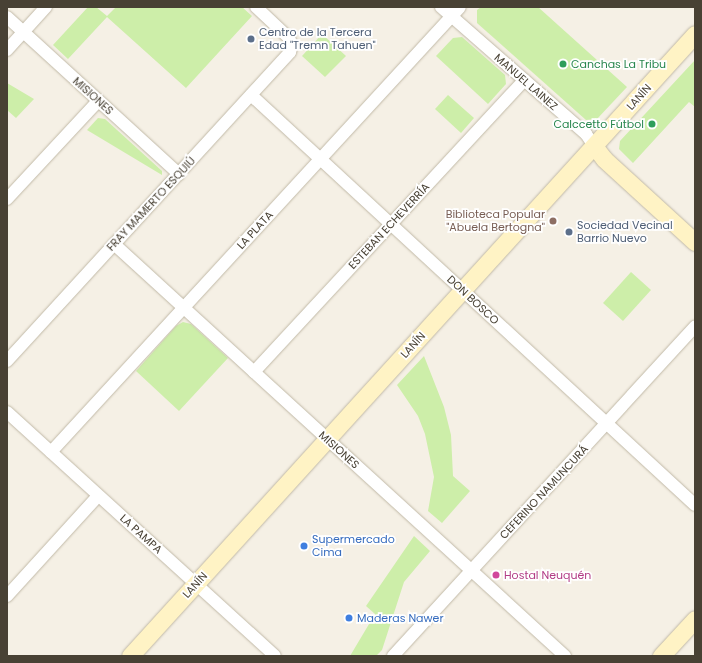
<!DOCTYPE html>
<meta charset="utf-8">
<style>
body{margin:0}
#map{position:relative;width:702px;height:663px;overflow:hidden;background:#f5f0e5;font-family:Poppins,sans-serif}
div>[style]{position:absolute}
.green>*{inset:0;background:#cdeea9}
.roads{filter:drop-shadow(0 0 1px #c1b9a7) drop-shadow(0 0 1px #c1b9a7)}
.street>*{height:12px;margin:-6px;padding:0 6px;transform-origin:6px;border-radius:6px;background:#fff}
.secondary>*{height:17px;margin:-8.5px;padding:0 8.5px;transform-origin:8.5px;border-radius:8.5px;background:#fff3c5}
.dots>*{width:11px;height:11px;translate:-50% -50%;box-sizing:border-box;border:2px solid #fff;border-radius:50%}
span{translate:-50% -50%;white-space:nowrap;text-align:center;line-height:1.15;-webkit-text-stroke:3.5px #fff;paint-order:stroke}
.service-label{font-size:11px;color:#4e5e75}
.left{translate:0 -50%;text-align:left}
.leisure-label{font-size:11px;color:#27864d}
.right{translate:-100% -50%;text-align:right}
.street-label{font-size:11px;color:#484134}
.education-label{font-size:11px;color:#785e54}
.shop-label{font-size:11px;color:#366cbe}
.hotel-label{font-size:11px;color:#b23c85}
.frame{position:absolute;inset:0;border:8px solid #484134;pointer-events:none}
</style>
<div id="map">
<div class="green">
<div style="clip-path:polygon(88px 7px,96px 7px,107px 16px,116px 7px,242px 7px,252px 16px,186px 88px,107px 17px,68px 59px,53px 45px)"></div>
<div style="clip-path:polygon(481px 7px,538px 7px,627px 87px,597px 119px,586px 120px,477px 23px,477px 10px)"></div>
<div style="clip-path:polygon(322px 34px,346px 56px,325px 77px,302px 56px)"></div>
<div style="clip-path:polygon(462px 37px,505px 75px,506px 84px,488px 104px,436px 56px,453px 38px)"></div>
<div style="clip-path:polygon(695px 60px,695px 107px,689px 102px,633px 163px,619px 149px,620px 141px)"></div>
<div style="clip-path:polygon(7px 83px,34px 99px,16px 118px,7px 110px)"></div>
<div style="clip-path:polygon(448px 95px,474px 118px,461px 133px,435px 109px)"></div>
<div style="clip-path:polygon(98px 118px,105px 119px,162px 171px,162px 175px,87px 130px)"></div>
<div style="clip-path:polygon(631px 272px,651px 290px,623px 321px,603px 303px)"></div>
<div style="clip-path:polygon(183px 322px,191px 324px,228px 358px,179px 411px,136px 371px,176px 326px)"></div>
<div style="clip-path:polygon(424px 356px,444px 407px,451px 435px,453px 476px,470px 491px,442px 523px,428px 511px,434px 477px,425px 434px,418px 416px,397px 385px)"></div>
<div style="clip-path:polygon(414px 536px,430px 551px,404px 582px,382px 650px,376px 656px,350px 656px,375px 614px,366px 606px)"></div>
</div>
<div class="roads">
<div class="street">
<div style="left:441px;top:7px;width:193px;rotate:41.2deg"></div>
<div style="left:586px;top:134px;width:14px;rotate:56deg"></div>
<div style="left:7px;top:17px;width:233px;rotate:42.4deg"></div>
<div style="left:7px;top:50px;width:58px;rotate:-47.8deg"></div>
<div style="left:251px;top:95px;width:604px;rotate:42.72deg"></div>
<div style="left:7px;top:199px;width:134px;rotate:-47.1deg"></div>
<div style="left:114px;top:244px;width:611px;rotate:42.41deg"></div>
<div style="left:7px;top:361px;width:419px;rotate:-47.5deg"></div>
<div style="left:290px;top:52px;width:7px;rotate:-74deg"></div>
<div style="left:292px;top:45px;width:8px;rotate:-113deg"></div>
<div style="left:289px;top:38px;width:45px;rotate:-136.8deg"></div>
<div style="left:254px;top:372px;width:398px;rotate:-47.2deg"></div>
<div style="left:7px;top:412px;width:362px;rotate:42.3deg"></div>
<div style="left:51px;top:452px;width:604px;rotate:-47.41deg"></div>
<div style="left:7px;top:596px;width:135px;rotate:-47.7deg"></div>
<div style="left:393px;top:656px;width:447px;rotate:-47.5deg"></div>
</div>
<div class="secondary">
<div style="left:594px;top:146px;width:16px;rotate:52deg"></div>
<div style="left:604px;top:159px;width:123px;rotate:42.4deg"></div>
<div style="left:130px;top:656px;width:840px;rotate:-47.75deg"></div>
<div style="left:661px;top:656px;width:50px;rotate:-47.4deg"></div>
</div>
</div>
<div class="dots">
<div style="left:251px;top:39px;background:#5c6f8a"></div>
<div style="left:563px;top:64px;background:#2e9e5b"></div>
<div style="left:652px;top:124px;background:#2e9e5b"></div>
<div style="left:553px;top:221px;background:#8d6e63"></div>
<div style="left:569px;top:232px;background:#5c6f8a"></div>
<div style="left:304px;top:546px;background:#3f7fe0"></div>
<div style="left:496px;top:575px;background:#d1479c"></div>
<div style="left:349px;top:618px;background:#3f7fe0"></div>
</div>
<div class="service-label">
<span class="left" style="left:259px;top:39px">Centro de la Tercera<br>Edad "Tremn Tahuen"</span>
<span class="left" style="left:577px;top:232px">Sociedad Vecinal<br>Barrio Nuevo</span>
</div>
<div class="leisure-label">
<span class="left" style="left:571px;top:64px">Canchas La Tribu</span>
<span class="right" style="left:644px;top:124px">Calccetto Fútbol</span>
</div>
<div class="street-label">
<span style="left:526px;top:82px;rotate:41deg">MANUEL LAINEZ</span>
<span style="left:93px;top:96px;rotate:42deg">MISIONES</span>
<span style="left:639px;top:97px;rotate:-48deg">LANÍN</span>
<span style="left:151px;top:204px;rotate:-47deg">FRAY MAMERTO ESQUIÚ</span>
<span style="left:389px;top:226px;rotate:-47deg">ESTEBAN ECHEVERRÍA</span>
<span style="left:255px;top:230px;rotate:-47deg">LA PLATA</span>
<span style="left:473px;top:300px;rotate:43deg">DON BOSCO</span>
<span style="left:413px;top:345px;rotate:-48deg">LANÍN</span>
<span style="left:339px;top:450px;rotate:42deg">MISIONES</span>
<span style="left:544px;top:492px;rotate:-47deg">CEFERINO NAMUNCURÁ</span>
<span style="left:141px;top:534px;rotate:42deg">LA PAMPA</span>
<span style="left:195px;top:585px;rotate:-48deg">LANÍN</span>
</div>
<div class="education-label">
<span class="right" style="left:545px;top:221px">Biblioteca Popular<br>"Abuela Bertogna"</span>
</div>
<div class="shop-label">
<span class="left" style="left:312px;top:546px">Supermercado<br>Cima</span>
<span class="left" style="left:357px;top:618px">Maderas Nawer</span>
</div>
<div class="hotel-label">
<span class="left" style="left:504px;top:575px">Hostal Neuquén</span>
</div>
<div class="frame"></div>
</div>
